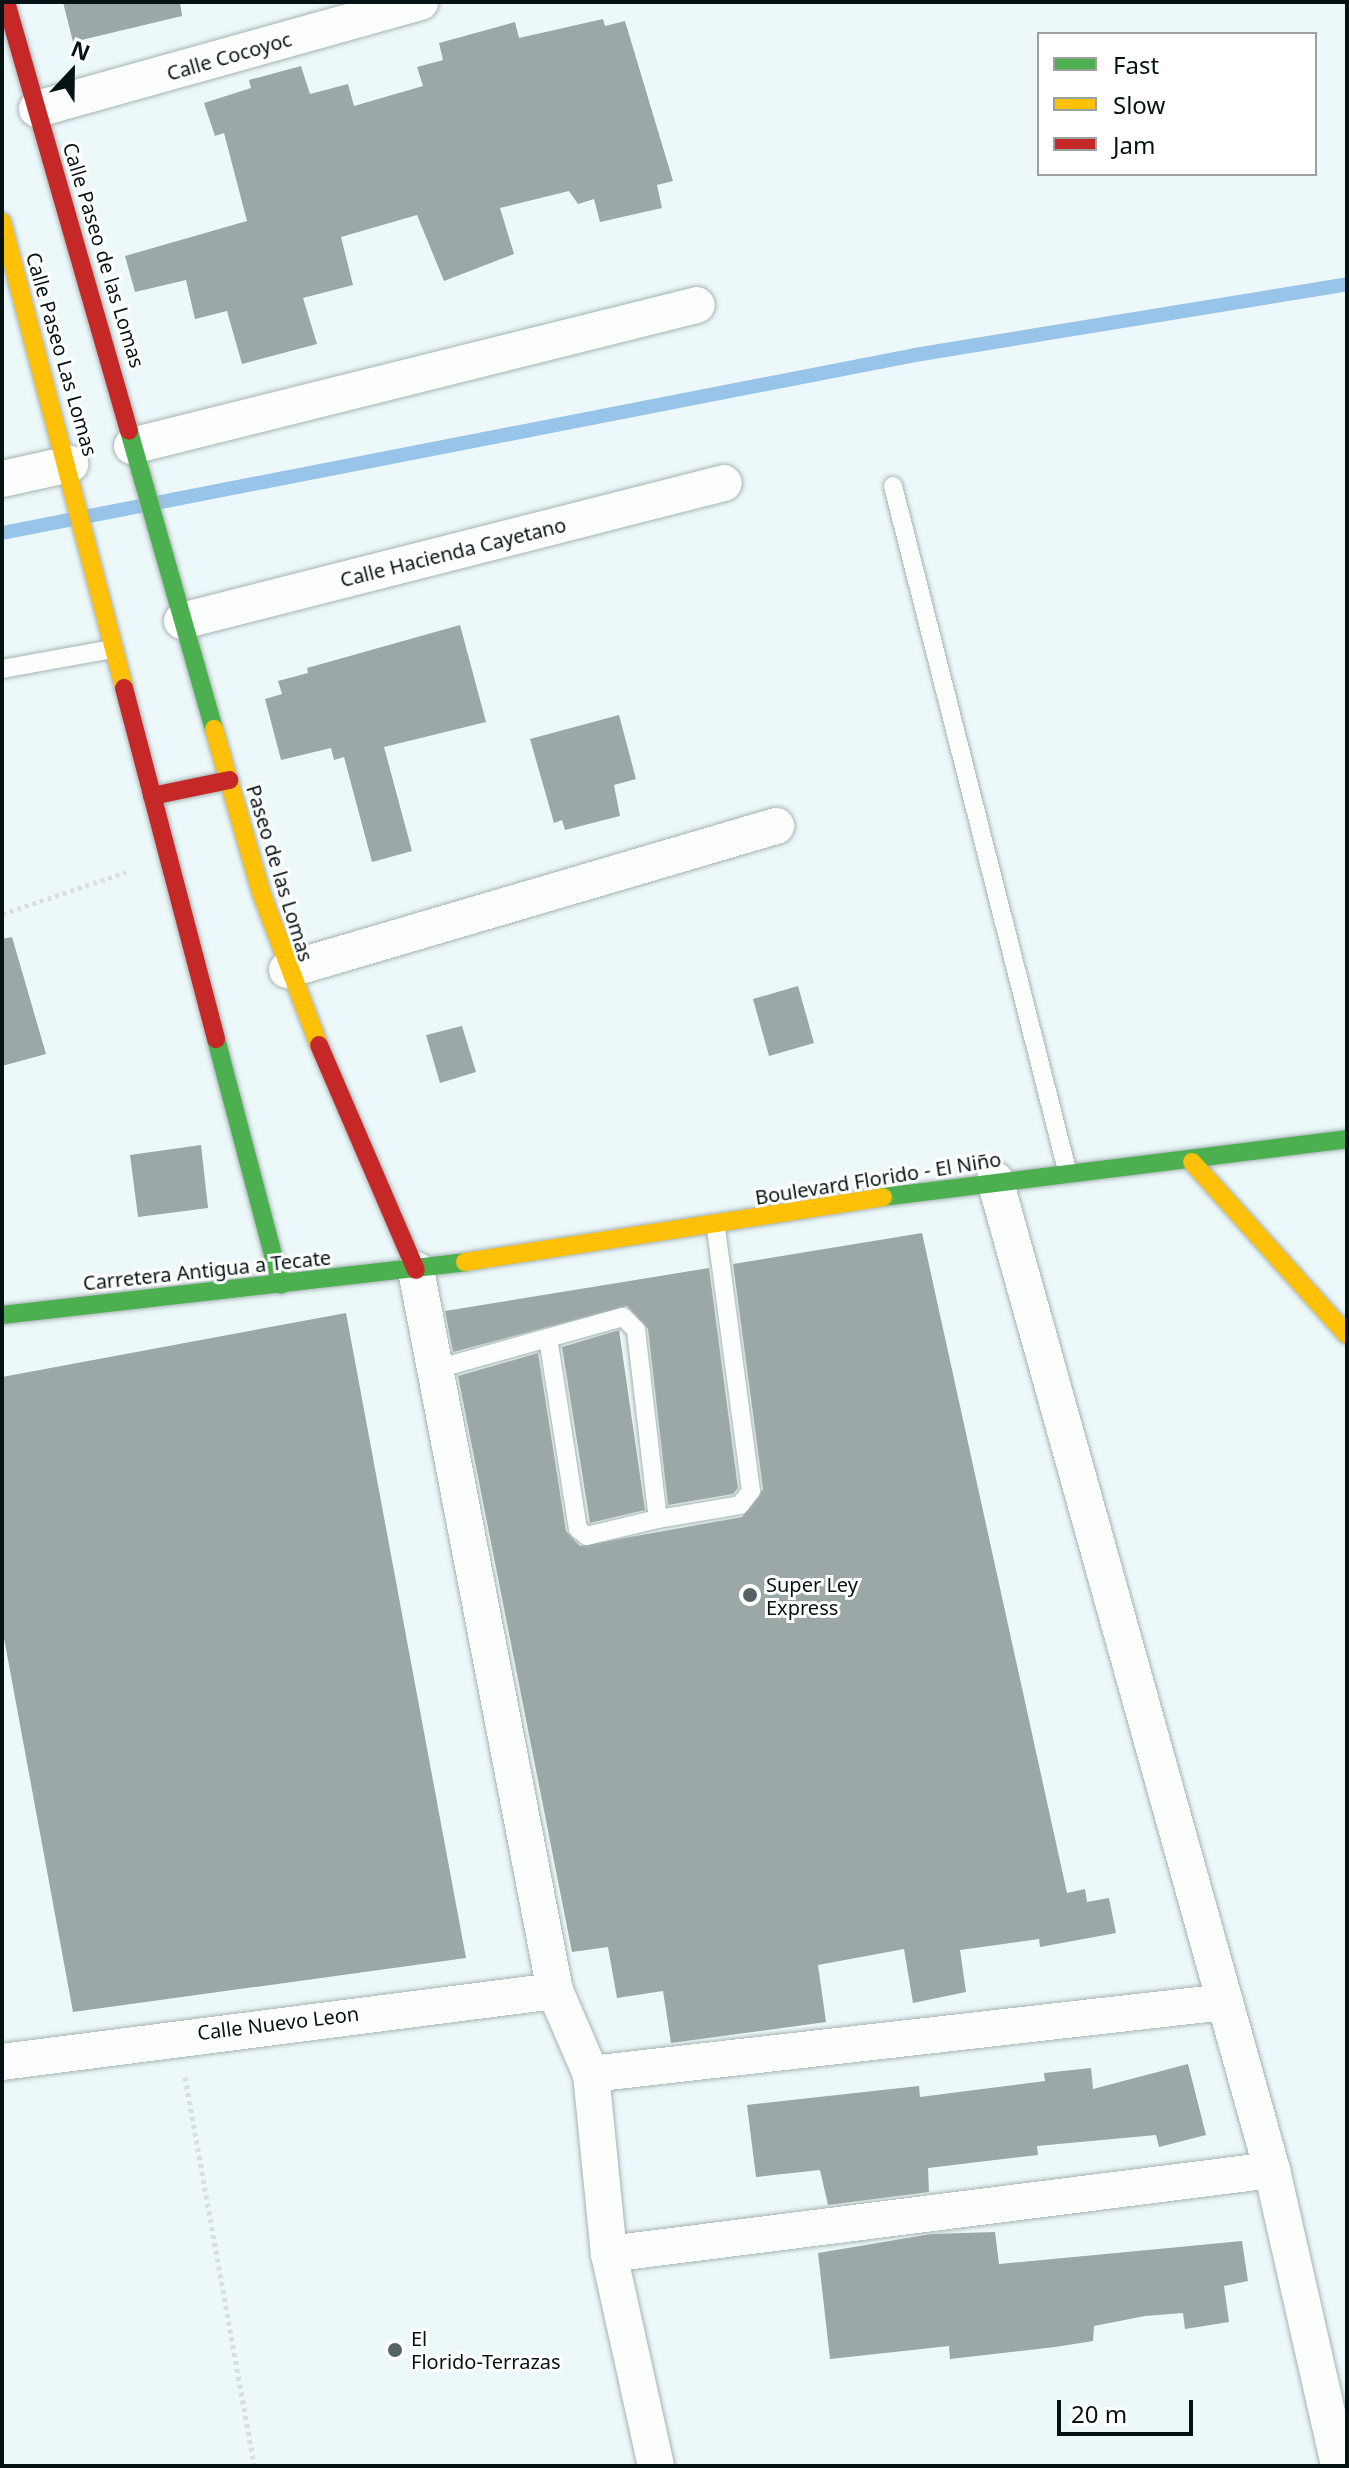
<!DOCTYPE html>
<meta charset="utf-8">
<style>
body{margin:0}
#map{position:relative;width:1349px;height:2468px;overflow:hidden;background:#ecf8f9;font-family:"Noto Sans",sans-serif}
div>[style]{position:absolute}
.stream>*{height:14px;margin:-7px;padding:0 7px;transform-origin:7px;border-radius:7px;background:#97c4e8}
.building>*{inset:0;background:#9ca7a7}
.path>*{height:5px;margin-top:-2.5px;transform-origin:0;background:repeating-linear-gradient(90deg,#dbdedf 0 4px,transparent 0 8px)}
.roads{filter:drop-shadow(0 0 2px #a7b3b4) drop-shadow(0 0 2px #a7b3b4)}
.lane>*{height:18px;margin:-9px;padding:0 9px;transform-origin:9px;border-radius:9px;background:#fcfefe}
.street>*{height:36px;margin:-18px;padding:0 18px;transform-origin:18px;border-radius:18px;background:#fcfefe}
.fast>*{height:18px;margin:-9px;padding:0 9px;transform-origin:9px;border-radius:9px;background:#4caf50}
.slow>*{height:18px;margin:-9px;padding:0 9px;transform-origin:9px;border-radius:9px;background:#ffc107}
.jam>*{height:18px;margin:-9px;padding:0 9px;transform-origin:9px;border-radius:9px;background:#c62828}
.dots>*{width:22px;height:22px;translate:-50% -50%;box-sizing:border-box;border:4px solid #fff;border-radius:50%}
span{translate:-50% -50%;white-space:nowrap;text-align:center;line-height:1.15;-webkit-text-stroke:6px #fff;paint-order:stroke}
.street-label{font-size:20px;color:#061314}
.poi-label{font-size:20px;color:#061314}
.left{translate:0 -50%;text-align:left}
.frame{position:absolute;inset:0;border:4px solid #061314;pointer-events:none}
.legend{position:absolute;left:1037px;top:32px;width:280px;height:144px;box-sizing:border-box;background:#fff;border:2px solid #9ba1a1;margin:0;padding:10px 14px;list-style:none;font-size:24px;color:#061314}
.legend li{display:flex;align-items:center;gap:16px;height:40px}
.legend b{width:40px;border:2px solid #9ba1a1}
.north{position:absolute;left:32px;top:32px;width:80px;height:80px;-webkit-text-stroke:6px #fff;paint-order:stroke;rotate:22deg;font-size:22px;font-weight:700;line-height:32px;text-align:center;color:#061314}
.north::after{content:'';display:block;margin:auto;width:28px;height:36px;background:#061314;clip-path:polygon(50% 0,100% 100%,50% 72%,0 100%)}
.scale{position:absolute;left:1057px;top:2400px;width:136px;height:36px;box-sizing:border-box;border:4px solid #061314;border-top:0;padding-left:10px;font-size:24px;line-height:28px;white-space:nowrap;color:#061314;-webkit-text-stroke:6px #fff;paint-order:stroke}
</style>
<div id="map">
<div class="stream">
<div style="left:2px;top:533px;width:930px;rotate:-11.03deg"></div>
<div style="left:915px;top:355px;width:438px;rotate:-9.3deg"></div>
</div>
<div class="building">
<div style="clip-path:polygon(63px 2px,180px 2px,182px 16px,73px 42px)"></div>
<div style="clip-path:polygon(603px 19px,605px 26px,625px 21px,673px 181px,657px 185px,662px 208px,600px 222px,594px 199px,578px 204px,569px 191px,500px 208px,514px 254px,444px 281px,417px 215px,341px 237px,353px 285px,303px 298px,317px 344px,242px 364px,227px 311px,195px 319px,186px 280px,135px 292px,125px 256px,247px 221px,224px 133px,215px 136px,204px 103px,251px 88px,249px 80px,301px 66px,310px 94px,348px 84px,354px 106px,423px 86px,417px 67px,443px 60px,439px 43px,515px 22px,519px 38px)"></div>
<div style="clip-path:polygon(460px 625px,486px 722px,384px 747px,412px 851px,372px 862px,344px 757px,334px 760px,331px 748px,281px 760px,265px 699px,282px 694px,278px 681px,308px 673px,307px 668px)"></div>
<div style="clip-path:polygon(619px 715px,636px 779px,614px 785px,620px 816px,565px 830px,562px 820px,554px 823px,530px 739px)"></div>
<div style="clip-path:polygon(12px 937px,46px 1054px,2px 1066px,2px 939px)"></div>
<div style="clip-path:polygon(798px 986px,814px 1043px,769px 1056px,753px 999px)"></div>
<div style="clip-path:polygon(462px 1026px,476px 1072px,440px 1083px,426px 1035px)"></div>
<div style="clip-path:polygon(201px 1145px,208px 1208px,138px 1217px,130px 1155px)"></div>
<div style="clip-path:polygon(922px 1233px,1067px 1893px,1085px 1889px,1087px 1902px,1109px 1898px,1116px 1933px,1040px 1947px,1039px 1939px,960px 1950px,966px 1992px,913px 2003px,904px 1949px,818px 1965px,826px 2022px,671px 2043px,663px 1991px,617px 1998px,608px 1947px,572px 1952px,458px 1376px,538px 1353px,566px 1531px,580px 1546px,742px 1517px,763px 1489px,733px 1264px)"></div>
<div style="clip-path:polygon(709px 1268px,738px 1488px,733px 1494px,668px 1505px,648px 1329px,627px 1306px,453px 1352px,445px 1311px)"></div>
<div style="clip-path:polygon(346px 1313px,466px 1958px,73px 2012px,2px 1627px,2px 1377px)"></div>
<div style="clip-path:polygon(619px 1330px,645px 1510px,590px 1523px,562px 1347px)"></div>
<div style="clip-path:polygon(1188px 2064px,1206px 2135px,1159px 2147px,1156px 2135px,1037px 2146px,1038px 2155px,928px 2168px,929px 2192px,828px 2205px,820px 2170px,756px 2177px,747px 2105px,919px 2086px,920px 2097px,1045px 2081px,1044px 2073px,1091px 2068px,1093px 2089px)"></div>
<div style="clip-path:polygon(995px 2232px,999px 2264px,1242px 2241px,1248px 2281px,1224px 2286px,1229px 2322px,1185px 2329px,1183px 2313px,1145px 2316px,1094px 2326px,1093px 2341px,1055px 2347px,950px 2359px,949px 2346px,830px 2359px,818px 2253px,931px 2234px)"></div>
</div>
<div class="path">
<div style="left:2px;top:914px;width:131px;rotate:-18.7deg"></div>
<div style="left:185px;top:2077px;width:395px;rotate:79.9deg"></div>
</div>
<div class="roads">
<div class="lane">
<div style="left:893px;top:486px;width:710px;rotate:75.73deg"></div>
<div style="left:2px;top:669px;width:112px;rotate:-10.3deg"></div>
<div style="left:548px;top:1338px;width:193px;rotate:81.1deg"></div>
<div style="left:578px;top:1529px;width:11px;rotate:38deg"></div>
<div style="left:587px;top:1536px;width:73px;rotate:-13.5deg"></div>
<div style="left:433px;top:1370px;width:197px;rotate:-15.6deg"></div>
<div style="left:623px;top:1317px;width:18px;rotate:45deg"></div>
<div style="left:636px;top:1330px;width:190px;rotate:83.4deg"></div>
<div style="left:658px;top:1519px;width:83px;rotate:-9.7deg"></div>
<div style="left:740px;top:1505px;width:18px;rotate:-52deg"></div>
<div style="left:751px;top:1491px;width:266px;rotate:-97.6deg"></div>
</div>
<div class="street">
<div style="left:37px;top:109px;width:398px;rotate:-15.6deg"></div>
<div style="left:132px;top:446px;width:582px;rotate:-14.01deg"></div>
<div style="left:2px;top:479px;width:70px;rotate:-12.4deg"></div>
<div style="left:182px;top:621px;width:559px;rotate:-14.28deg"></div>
<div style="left:287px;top:970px;width:510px;rotate:-16.41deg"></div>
<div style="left:995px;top:1180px;width:1028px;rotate:74.37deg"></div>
<div style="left:1272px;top:2170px;width:303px;rotate:77.2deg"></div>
<div style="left:416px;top:1270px;width:734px;rotate:79.09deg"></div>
<div style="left:555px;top:1991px;width:90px;rotate:66.6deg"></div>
<div style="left:591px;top:2074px;width:181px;rotate:84.3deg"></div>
<div style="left:609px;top:2254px;width:217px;rotate:77.5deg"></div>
<div style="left:2px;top:2062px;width:558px;rotate:-7.32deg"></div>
<div style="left:591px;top:2074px;width:638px;rotate:-6.48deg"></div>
<div style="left:609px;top:2254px;width:668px;rotate:-7.22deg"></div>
</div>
<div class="fast">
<div style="left:129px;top:431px;width:310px;rotate:74.1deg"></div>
<div style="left:216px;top:1039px;width:254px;rotate:75.2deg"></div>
<div style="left:883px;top:1197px;width:468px;rotate:-7.1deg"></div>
<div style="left:2px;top:1315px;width:466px;rotate:-6.5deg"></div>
</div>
<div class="slow">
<div style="left:2px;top:222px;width:482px;rotate:75.3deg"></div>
<div style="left:214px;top:729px;width:173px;rotate:73.9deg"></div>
<div style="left:262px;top:895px;width:160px;rotate:69.2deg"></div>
<div style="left:1192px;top:1162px;width:232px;rotate:48.1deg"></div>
<div style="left:465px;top:1262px;width:423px;rotate:-8.8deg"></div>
</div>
<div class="jam">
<div style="left:6px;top:2px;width:446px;rotate:74deg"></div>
<div style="left:124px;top:688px;width:363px;rotate:75.3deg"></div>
<div style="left:152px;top:796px;width:79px;rotate:-11.7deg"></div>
<div style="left:319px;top:1045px;width:245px;rotate:66.7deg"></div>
</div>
</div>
<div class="dots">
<div style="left:750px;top:1595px;background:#566364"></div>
<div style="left:395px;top:2350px;background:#566364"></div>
</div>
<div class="street-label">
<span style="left:229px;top:56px;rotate:-16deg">Calle Cocoyoc</span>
<span style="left:104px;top:255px;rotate:73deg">Calle Paseo de las Lomas</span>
<span style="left:62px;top:354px;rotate:74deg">Calle Paseo Las Lomas</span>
<span style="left:453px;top:552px;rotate:-14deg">Calle Hacienda Cayetano</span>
<span style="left:280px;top:873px;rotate:73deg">Paseo de las Lomas</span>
<span style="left:878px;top:1178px;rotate:-9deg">Boulevard Florido - El Niño</span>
<span style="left:207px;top:1270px;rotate:-6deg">Carretera Antigua a Tecate</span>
<span style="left:278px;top:2023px;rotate:-7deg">Calle Nuevo Leon</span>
</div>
<div class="poi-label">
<span class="left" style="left:766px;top:1596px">Super Ley<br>Express</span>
<span class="left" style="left:411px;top:2350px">El<br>Florido-Terrazas</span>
</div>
<div class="frame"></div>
<ul class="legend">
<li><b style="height:10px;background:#4caf50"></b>Fast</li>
<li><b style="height:10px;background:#ffc107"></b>Slow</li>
<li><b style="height:10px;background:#c62828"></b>Jam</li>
</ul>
<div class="north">N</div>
<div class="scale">20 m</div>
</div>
